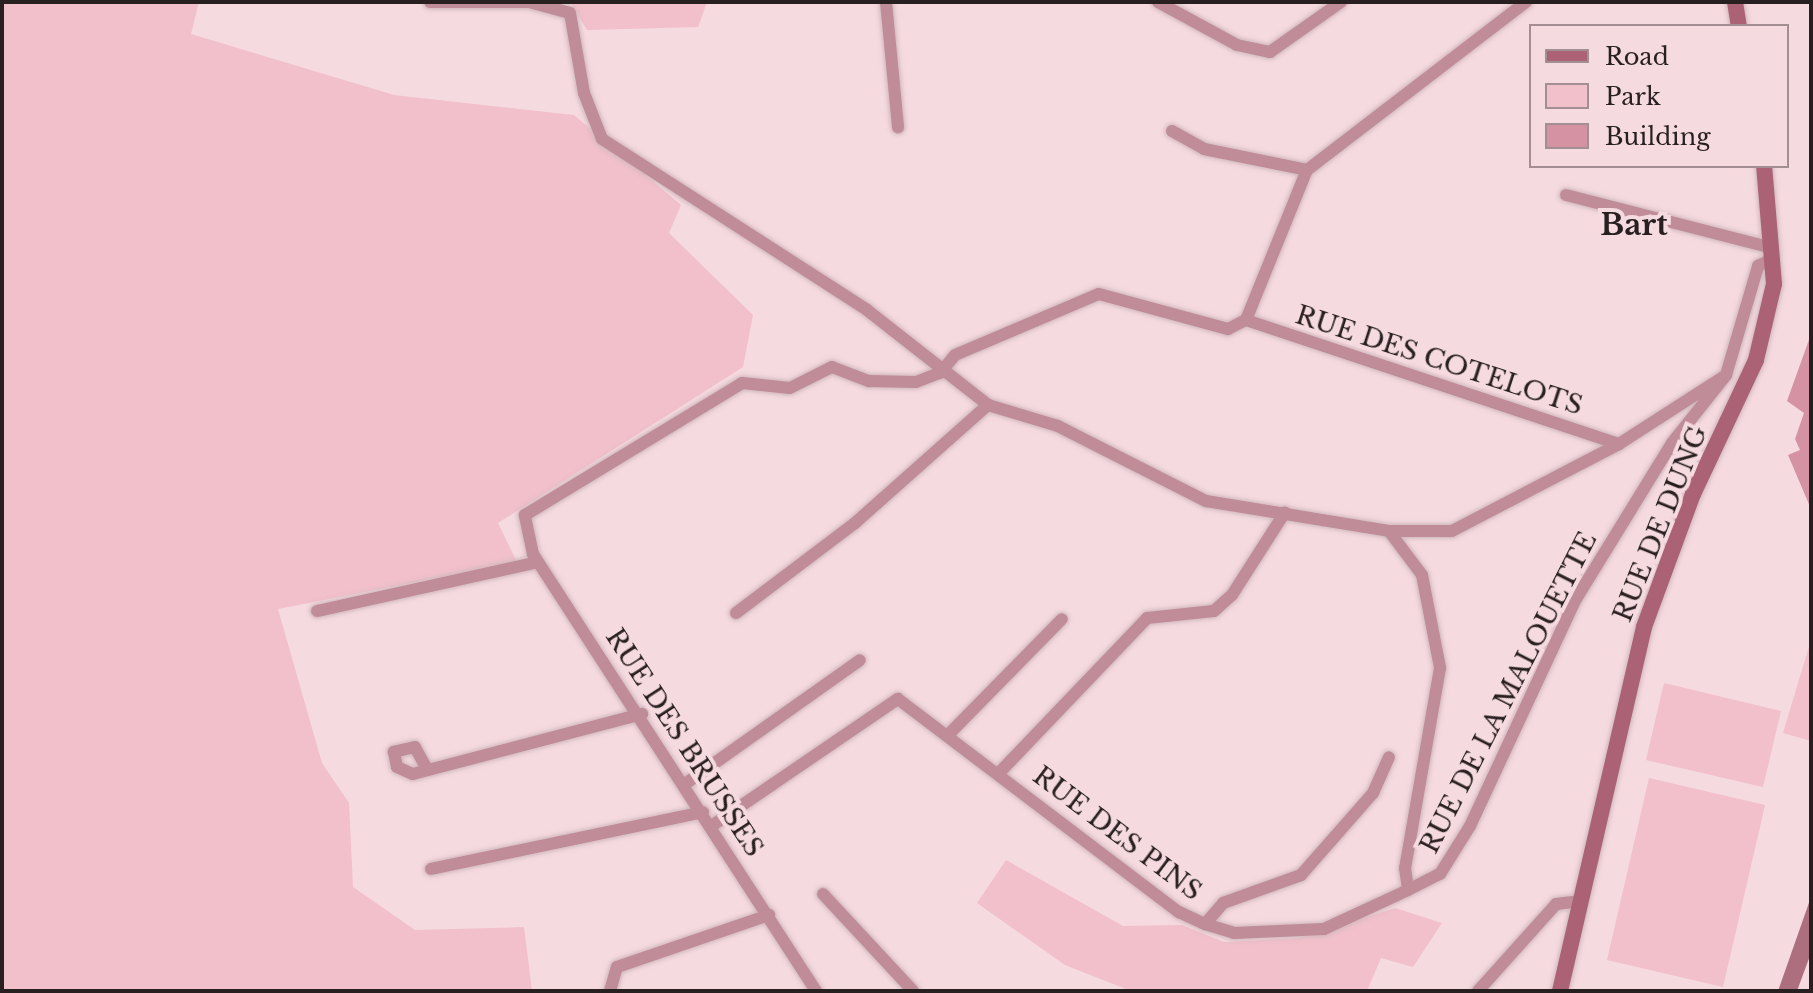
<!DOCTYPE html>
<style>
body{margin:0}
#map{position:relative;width:1813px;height:993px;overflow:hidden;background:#f5dadf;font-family:"Libre Baskerville",serif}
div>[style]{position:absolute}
.green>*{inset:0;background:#f1c0ca}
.water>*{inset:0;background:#ad6f7e}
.building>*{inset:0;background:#d492a2}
.roads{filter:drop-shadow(0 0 2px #d0b8bd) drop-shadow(0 0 2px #d0b8bd)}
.minor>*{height:12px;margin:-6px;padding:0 6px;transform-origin:6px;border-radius:6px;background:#bf8c98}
.secondary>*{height:16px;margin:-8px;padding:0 8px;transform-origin:8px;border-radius:8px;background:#aa6274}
span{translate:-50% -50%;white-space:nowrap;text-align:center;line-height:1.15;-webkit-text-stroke:8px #f5dadf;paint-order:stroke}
.street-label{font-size:26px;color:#281f21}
.quarter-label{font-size:30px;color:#281f21;font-weight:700}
.frame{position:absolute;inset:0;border:4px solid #281f21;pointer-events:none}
.legend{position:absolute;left:1529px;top:24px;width:260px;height:144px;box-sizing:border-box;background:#f5dadf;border:2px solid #a38f93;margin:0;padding:10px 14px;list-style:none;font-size:24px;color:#281f21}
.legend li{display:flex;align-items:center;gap:16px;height:40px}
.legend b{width:40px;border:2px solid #a38f93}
</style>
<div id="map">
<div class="green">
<div style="clip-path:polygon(2px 2px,199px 2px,191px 34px,394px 95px,574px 115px,681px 205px,669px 233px,753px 315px,743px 367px,498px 523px,517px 562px,278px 609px,322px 763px,349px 803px,353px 887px,415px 930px,524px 927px,532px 991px,2px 991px)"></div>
<div style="clip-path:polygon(570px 2px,707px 2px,698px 27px,587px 30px)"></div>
<div style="clip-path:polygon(1811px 640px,1811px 741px,1783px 733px)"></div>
<div style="clip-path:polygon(1664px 683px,1781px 711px,1763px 787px,1646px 760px)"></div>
<div style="clip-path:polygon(1649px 778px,1765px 805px,1723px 987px,1607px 960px)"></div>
<div style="clip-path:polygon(1006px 860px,1123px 926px,1182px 925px,1224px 942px,1299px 938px,1395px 908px,1442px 923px,1413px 967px,1381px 958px,1367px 991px,1131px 991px,1065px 965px,977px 903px)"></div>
</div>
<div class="water">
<div style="clip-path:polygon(1811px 897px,1811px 953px,1797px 991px,1778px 991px)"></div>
</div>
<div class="building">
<div style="clip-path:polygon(1810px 337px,1811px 337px,1811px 509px,1788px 455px,1800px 450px,1795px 439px,1804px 413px,1787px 401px)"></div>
</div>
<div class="roads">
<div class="minor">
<div style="left:430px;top:2px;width:99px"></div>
<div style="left:529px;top:2px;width:42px;rotate:15deg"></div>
<div style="left:570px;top:13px;width:81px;rotate:80.1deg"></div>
<div style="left:584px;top:93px;width:49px;rotate:68.6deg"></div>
<div style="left:602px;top:139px;width:315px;rotate:32.8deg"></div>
<div style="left:867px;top:310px;width:154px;rotate:38.1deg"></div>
<div style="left:988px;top:405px;width:73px;rotate:16.7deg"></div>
<div style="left:1058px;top:426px;width:166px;rotate:26.9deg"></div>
<div style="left:1206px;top:501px;width:185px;rotate:9.3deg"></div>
<div style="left:1389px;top:531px;width:55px;rotate:53.1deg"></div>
<div style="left:1422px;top:575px;width:95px;rotate:79deg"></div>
<div style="left:1440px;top:668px;width:203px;rotate:99.9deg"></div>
<div style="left:1405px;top:868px;width:22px;rotate:82deg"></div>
<div style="left:1408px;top:890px;width:36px;rotate:-27deg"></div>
<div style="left:1440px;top:874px;width:57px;rotate:-58deg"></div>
<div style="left:1470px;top:826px;width:251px;rotate:-65deg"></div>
<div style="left:1576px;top:599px;width:183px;rotate:-58.4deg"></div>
<div style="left:1672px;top:443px;width:87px;rotate:-51.5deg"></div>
<div style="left:1726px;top:375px;width:114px;rotate:-73.6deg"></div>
<div style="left:1758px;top:266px;width:16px;rotate:-27deg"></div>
<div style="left:886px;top:2px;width:126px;rotate:84.5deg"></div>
<div style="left:1158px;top:2px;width:90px;rotate:28.6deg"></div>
<div style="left:1237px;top:45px;width:34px;rotate:12deg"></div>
<div style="left:1270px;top:52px;width:87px;rotate:-35.2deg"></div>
<div style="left:1172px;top:131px;width:37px;rotate:29deg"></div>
<div style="left:1204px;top:149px;width:105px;rotate:11.5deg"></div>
<div style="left:1307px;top:170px;width:276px;rotate:-37.5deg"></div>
<div style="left:1566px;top:195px;width:213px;rotate:14.4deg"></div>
<div style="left:1246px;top:320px;width:393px;rotate:18.4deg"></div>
<div style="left:1246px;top:320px;width:162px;rotate:-67.9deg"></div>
<div style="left:1389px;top:531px;width:63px"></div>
<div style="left:1452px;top:531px;width:188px;rotate:-27.5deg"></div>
<div style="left:1619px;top:444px;width:127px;rotate:-32.8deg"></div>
<div style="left:317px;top:611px;width:226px;rotate:-12.5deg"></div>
<div style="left:736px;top:613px;width:149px;rotate:-37.1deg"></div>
<div style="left:855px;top:523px;width:178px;rotate:-41.6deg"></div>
<div style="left:949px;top:734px;width:161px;rotate:-45.5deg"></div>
<div style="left:427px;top:769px;width:25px;rotate:-119deg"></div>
<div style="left:415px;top:747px;width:22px;rotate:167deg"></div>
<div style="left:394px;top:752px;width:15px;rotate:79deg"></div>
<div style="left:397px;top:767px;width:17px;rotate:24deg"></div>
<div style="left:413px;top:774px;width:237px;rotate:-14.7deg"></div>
<div style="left:999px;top:773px;width:214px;rotate:-46.3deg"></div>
<div style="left:1147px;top:618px;width:67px;rotate:-6deg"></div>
<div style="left:1214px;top:611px;width:24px;rotate:-42deg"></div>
<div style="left:1232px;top:595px;width:98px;rotate:-57.4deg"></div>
<div style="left:685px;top:784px;width:214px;rotate:-35.3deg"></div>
<div style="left:713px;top:825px;width:224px;rotate:-34.3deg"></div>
<div style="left:898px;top:699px;width:353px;rotate:37.2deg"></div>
<div style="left:1179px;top:912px;width:29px;rotate:25deg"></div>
<div style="left:1205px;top:924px;width:30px;rotate:17deg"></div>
<div style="left:1234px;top:933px;width:90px;rotate:-2.5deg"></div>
<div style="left:1324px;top:929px;width:93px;rotate:-24.9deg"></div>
<div style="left:431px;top:869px;width:278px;rotate:-11.8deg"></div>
<div style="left:823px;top:894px;width:132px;rotate:47.1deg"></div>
<div style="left:1205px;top:924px;width:28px;rotate:-49deg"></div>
<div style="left:1223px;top:903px;width:83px;rotate:-19.7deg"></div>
<div style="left:1301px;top:875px;width:109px;rotate:-48.7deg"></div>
<div style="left:1373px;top:793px;width:39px;rotate:-66deg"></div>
<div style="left:610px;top:991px;width:25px;rotate:-74deg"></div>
<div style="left:617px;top:967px;width:161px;rotate:-18.9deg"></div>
<div style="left:816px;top:991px;width:521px;rotate:-122.93deg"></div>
<div style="left:533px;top:554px;width:40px;rotate:-102deg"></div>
<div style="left:525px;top:515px;width:254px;rotate:-31.3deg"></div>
<div style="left:742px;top:383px;width:48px;rotate:5.9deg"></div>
<div style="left:790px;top:388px;width:47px;rotate:-26.6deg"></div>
<div style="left:832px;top:367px;width:40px;rotate:21deg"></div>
<div style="left:869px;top:381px;width:47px;rotate:1.2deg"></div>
<div style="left:916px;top:382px;width:26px;rotate:-21deg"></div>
<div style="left:940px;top:373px;width:23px;rotate:-50deg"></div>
<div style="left:955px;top:355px;width:156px;rotate:-23deg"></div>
<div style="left:1099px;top:294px;width:134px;rotate:15.2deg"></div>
<div style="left:1228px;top:329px;width:20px;rotate:-27deg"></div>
<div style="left:1478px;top:991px;width:117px;rotate:-48.1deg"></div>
<div style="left:1556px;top:904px;width:23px;rotate:-7deg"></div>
</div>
<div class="secondary">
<div style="left:1735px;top:2px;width:24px;rotate:81deg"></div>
<div style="left:1560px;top:991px;width:374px;rotate:-77deg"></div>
<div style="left:1644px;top:627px;width:142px;rotate:-69.8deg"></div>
<div style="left:1693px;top:494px;width:148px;rotate:-64.8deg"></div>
<div style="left:1756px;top:360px;width:78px;rotate:-76.7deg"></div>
<div style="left:1774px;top:284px;width:118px;rotate:-94.8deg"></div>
</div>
</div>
<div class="street-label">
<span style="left:1439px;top:361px;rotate:18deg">RUE DES COTELOTS</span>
<span style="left:1661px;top:524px;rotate:-68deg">RUE DE DUNG</span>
<span style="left:1509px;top:693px;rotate:-63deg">RUE DE LA MALOUETTE</span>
<span style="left:684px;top:743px;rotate:57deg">RUE DES BRUSSES</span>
<span style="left:1117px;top:834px;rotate:37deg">RUE DES PINS</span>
</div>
<div class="quarter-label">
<span style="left:1634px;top:225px">Bart</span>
</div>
<div class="frame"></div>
<ul class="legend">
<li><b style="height:10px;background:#aa6274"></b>Road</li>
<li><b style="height:22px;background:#f1c0ca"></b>Park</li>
<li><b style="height:22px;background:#d492a2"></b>Building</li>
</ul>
</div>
